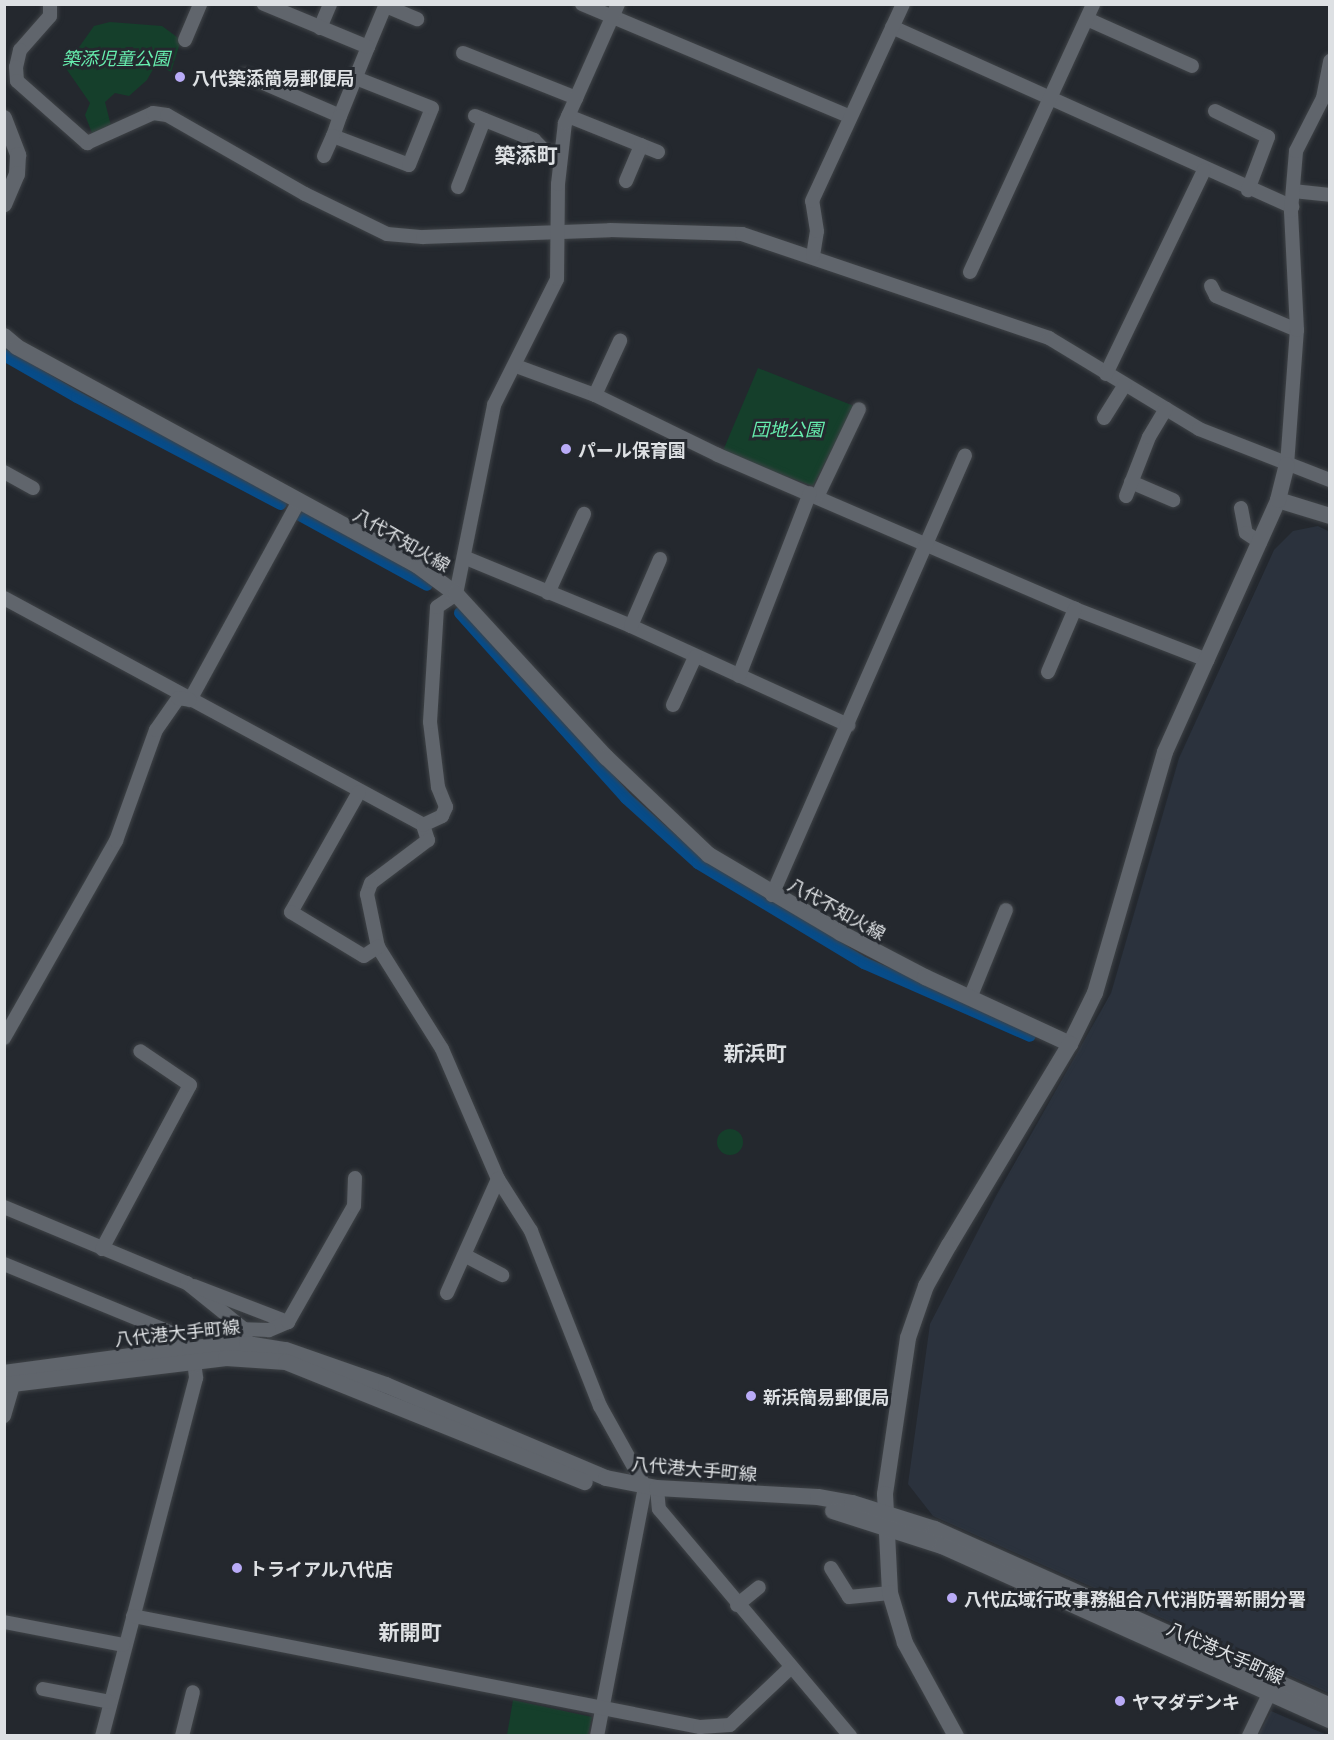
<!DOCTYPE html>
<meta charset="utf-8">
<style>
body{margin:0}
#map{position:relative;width:1334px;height:1740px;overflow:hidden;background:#24282e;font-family:Georgia,"Noto Sans JP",serif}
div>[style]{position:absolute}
.built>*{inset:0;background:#2b323d}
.green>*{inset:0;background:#153f2b}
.round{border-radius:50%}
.canal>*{height:12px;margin:-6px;padding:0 6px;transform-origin:6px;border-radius:6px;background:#074c89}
.roads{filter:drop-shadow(0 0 2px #3f4347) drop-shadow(0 0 2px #3f4347)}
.minor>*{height:14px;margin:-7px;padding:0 7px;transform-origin:7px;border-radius:7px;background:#60656c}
.tertiary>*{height:16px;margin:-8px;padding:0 8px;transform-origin:8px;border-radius:8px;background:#60656c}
.secondary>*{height:16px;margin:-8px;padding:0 8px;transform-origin:8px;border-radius:8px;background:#60656c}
.dots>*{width:16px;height:16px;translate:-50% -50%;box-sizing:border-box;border:3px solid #24282e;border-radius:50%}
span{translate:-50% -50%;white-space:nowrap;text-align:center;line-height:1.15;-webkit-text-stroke:6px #24282e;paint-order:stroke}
.park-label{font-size:18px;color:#66edae;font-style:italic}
.poi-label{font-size:18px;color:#dde0e3;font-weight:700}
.left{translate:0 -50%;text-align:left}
.street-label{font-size:18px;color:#dde0e3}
.quarter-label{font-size:21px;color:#dde0e3;font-weight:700}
.frame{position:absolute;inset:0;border:6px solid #dde0e3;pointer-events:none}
</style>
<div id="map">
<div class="built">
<div style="clip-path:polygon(1318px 526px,1330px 532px,1329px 1693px,933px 1516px,908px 1484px,930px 1324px,996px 1196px,1111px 993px,1179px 758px,1274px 550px,1293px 531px)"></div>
<div style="clip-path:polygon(1271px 1711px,1327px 1735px,1258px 1735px)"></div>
</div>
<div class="green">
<div style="clip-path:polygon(110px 22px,162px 26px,181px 40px,171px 72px,156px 64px,147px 80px,129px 96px,115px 93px,105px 102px,111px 126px,94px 138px,85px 115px,90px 103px,65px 67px,94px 26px)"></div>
<div style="clip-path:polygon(758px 368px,854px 406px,813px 486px,722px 453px)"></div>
<div class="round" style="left:717px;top:1129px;width:26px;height:26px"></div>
<div style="clip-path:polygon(513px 1700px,592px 1717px,588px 1735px,507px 1735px)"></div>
</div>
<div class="canal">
<div style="left:4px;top:355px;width:84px;rotate:29.9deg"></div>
<div style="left:77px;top:397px;width:230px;rotate:27.7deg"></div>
<div style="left:298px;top:514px;width:147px;rotate:28.8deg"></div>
<div style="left:460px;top:613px;width:249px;rotate:48.1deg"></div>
<div style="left:626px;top:798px;width:97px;rotate:42.1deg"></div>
<div style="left:698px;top:863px;width:194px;rotate:31.1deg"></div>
<div style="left:864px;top:963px;width:181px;rotate:23.7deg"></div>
</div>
<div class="roads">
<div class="minor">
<div style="left:50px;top:4px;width:12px;rotate:90deg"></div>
<div style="left:50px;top:16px;width:45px;rotate:131.4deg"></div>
<div style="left:20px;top:50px;width:17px;rotate:103deg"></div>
<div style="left:16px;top:67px;width:14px;rotate:86deg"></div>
<div style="left:17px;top:81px;width:94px;rotate:41.5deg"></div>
<div style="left:87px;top:143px;width:72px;rotate:-24.4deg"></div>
<div style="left:153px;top:113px;width:14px;rotate:8deg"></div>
<div style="left:167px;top:115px;width:159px;rotate:29.8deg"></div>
<div style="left:305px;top:194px;width:91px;rotate:26deg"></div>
<div style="left:387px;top:234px;width:36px;rotate:5deg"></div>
<div style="left:423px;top:237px;width:187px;rotate:-2.1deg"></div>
<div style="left:610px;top:230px;width:132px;rotate:1.7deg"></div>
<div style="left:742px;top:234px;width:324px;rotate:18.7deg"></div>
<div style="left:1049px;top:338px;width:175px;rotate:31.2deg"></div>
<div style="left:1199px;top:429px;width:141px;rotate:21.3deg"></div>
<div style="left:582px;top:4px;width:290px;rotate:22.8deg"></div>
<div style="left:386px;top:6px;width:34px;rotate:23deg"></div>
<div style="left:1087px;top:19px;width:115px;rotate:24.1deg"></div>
<div style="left:892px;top:27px;width:439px;rotate:24.2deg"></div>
<div style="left:320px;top:28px;width:26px;rotate:-67deg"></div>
<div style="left:185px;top:40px;width:39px;rotate:-67deg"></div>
<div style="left:368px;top:47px;width:47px;rotate:-67.3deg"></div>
<div style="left:463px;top:53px;width:122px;rotate:21.7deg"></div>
<div style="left:245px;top:75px;width:103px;rotate:23.3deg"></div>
<div style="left:340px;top:116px;width:74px;rotate:-67.9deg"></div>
<div style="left:368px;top:47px;width:113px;rotate:-157.5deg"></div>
<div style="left:1215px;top:111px;width:59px;rotate:26.1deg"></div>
<div style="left:1268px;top:137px;width:57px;rotate:110.7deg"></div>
<div style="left:340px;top:116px;width:21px;rotate:109deg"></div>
<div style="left:333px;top:136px;width:81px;rotate:20.9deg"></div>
<div style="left:409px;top:165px;width:61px;rotate:-68deg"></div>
<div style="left:432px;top:108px;width:82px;rotate:-158.5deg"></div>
<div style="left:475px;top:116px;width:64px;rotate:22.1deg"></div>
<div style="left:534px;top:140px;width:14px;rotate:45deg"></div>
<div style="left:544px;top:150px;width:18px;rotate:22deg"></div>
<div style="left:568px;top:116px;width:97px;rotate:21.8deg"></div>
<div style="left:324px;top:156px;width:22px;rotate:-66deg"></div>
<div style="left:626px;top:181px;width:39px;rotate:-67deg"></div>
<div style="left:458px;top:187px;width:72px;rotate:-68.8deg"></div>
<div style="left:1293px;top:191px;width:37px;rotate:6deg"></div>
<div style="left:813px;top:256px;width:25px;rotate:-81deg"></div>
<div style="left:817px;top:231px;width:30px;rotate:-99deg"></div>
<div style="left:812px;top:201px;width:217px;rotate:-65.2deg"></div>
<div style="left:970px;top:272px;width:295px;rotate:-65.3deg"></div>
<div style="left:1211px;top:286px;width:11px;rotate:63deg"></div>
<div style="left:1216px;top:296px;width:88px;rotate:22.8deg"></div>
<div style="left:516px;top:366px;width:84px;rotate:20.2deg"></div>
<div style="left:595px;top:395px;width:137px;rotate:26deg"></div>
<div style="left:718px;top:455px;width:389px;rotate:23.3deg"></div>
<div style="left:1075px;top:609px;width:142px;rotate:21.1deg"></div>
<div style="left:1106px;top:374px;width:226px;rotate:-64.3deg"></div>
<div style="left:595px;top:395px;width:60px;rotate:-65.2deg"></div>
<div style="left:1104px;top:418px;width:39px;rotate:-58deg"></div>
<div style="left:1287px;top:465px;width:135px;rotate:-85.8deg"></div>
<div style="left:1297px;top:330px;width:119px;rotate:-92.9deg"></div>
<div style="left:1291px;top:211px;width:60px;rotate:-85.2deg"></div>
<div style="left:1296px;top:151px;width:59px;rotate:-63deg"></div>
<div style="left:1323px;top:98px;width:38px;rotate:-79deg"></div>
<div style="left:4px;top:472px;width:33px;rotate:29deg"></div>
<div style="left:1131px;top:482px;width:46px;rotate:23.2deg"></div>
<div style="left:818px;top:495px;width:95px;rotate:-64.5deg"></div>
<div style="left:1126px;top:496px;width:63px;rotate:-68.7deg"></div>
<div style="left:1149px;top:437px;width:33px;rotate:-59deg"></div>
<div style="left:1241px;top:508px;width:25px;rotate:79deg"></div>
<div style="left:1246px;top:533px;width:17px;rotate:33deg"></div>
<div style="left:466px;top:558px;width:178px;rotate:22.4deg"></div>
<div style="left:631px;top:626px;width:239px;rotate:24.5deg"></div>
<div style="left:548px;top:593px;width:87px;rotate:-65.5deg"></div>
<div style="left:4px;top:598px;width:477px;rotate:28.4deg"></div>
<div style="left:423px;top:825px;width:16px;rotate:72deg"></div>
<div style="left:428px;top:840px;width:71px;rotate:143deg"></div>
<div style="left:371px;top:883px;width:12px;rotate:110deg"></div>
<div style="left:367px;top:894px;width:54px;rotate:78.3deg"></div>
<div style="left:378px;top:947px;width:120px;rotate:57.9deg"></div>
<div style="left:442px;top:1049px;width:142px;rotate:66.7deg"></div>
<div style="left:498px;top:1179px;width:62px;rotate:57.6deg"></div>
<div style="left:531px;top:1231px;width:188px;rotate:68.5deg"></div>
<div style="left:600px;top:1406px;width:93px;rotate:60.9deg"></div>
<div style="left:645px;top:1487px;width:254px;rotate:100.9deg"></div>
<div style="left:631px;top:626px;width:73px;rotate:-66.6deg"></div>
<div style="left:1048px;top:672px;width:69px;rotate:-66.8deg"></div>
<div style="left:739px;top:676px;width:196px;rotate:-68.8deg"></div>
<div style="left:190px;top:700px;width:225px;rotate:-61.3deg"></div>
<div style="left:673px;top:705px;width:53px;rotate:-65.4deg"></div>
<div style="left:359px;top:792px;width:138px;rotate:119.5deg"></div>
<div style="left:291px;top:912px;width:85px;rotate:31.1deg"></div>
<div style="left:364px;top:956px;width:17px;rotate:-33deg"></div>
<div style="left:423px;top:825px;width:21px;rotate:-25deg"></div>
<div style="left:442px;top:816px;width:10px;rotate:-66deg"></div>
<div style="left:446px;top:807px;width:22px;rotate:-112deg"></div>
<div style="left:438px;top:787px;width:65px;rotate:-97deg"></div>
<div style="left:430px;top:722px;width:115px;rotate:-86.5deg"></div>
<div style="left:437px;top:607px;width:23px;rotate:-34deg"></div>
<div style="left:456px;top:594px;width:193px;rotate:-78.6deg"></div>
<div style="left:494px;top:405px;width:141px;rotate:-63.4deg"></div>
<div style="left:557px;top:279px;width:95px;rotate:-89.4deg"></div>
<div style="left:558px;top:184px;width:61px;rotate:-83.5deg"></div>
<div style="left:565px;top:123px;width:130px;rotate:-66deg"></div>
<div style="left:772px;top:895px;width:480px;rotate:-66.3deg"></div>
<div style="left:970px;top:998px;width:95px;rotate:-67.8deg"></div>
<div style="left:4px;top:1038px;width:227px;rotate:-60.4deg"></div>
<div style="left:116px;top:841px;width:118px;rotate:-70.2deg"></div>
<div style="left:156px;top:730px;width:39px;rotate:-55deg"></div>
<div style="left:178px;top:698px;width:12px;rotate:9deg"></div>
<div style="left:4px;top:1207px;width:198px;rotate:22.6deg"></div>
<div style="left:187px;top:1283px;width:73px;rotate:38.9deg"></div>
<div style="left:244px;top:1329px;width:15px;rotate:79deg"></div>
<div style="left:102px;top:1249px;width:186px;rotate:-61.8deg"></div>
<div style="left:190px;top:1085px;width:60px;rotate:-145.8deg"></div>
<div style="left:466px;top:1256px;width:41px;rotate:27.8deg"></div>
<div style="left:4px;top:1264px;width:192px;rotate:22.3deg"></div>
<div style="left:182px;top:1337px;width:27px;rotate:63deg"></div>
<div style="left:194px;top:1361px;width:17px;rotate:83deg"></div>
<div style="left:196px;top:1378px;width:370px;rotate:104.7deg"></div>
<div style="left:194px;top:1286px;width:101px;rotate:21deg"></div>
<div style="left:288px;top:1322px;width:21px;rotate:157deg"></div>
<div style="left:269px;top:1330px;width:25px;rotate:-178deg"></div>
<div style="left:447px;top:1293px;width:125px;rotate:-65.9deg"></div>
<div style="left:288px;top:1322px;width:133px;rotate:-60.4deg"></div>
<div style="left:354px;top:1206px;width:28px;rotate:-88deg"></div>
<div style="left:4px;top:1416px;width:43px;rotate:-73.7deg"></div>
<div style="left:657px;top:1488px;width:21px;rotate:85deg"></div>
<div style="left:659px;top:1509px;width:297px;rotate:49.9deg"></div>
<div style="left:831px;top:1568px;width:34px;rotate:58deg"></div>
<div style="left:849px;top:1597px;width:41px;rotate:-5.6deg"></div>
<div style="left:737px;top:1605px;width:28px;rotate:-39deg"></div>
<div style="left:133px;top:1616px;width:578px;rotate:11.08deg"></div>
<div style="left:700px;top:1727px;width:30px;rotate:-4deg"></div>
<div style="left:730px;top:1725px;width:83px;rotate:-43.5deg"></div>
<div style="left:4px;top:1622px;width:121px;rotate:10.9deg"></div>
<div style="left:43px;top:1689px;width:68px;rotate:11deg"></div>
<div style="left:182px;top:1736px;width:45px;rotate:-76deg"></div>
<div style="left:1249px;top:1736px;width:55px;rotate:-64.4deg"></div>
</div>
<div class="tertiary">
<div style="left:1278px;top:500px;width:54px;rotate:17.1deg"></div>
<div style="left:1070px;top:1044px;width:57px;rotate:-63.9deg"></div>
<div style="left:1095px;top:993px;width:251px;rotate:-73.8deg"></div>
<div style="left:1165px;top:752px;width:276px;rotate:-65.8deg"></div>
<div style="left:1278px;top:500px;width:36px;rotate:-76deg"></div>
</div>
<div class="secondary">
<div style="left:4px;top:118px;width:40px;rotate:69deg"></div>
<div style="left:18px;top:155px;width:19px;rotate:93deg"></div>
<div style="left:17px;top:174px;width:33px;rotate:113deg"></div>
<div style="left:4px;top:336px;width:17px;rotate:40deg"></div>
<div style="left:17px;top:347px;width:456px;rotate:28.6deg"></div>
<div style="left:417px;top:565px;width:49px;rotate:36.6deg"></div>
<div style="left:456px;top:594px;width:222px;rotate:47.4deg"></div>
<div style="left:606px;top:757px;width:142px;rotate:43.6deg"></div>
<div style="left:709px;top:855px;width:153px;rotate:30.6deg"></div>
<div style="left:841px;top:933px;width:95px;rotate:27.6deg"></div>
<div style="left:925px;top:977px;width:160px;rotate:24.8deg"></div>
<div style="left:1070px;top:1044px;width:235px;rotate:121deg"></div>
<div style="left:949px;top:1245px;width:47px;rotate:119.3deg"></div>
<div style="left:926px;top:1286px;width:55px;rotate:109.1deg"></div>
<div style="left:908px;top:1338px;width:158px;rotate:98.4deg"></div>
<div style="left:885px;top:1494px;width:99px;rotate:87.1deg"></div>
<div style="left:890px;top:1593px;width:52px;rotate:73.3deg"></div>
<div style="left:905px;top:1643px;width:106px;rotate:61.3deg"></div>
<div style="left:4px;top:1373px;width:188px;rotate:-7.7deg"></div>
<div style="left:190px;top:1348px;width:57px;rotate:-4deg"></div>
<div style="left:247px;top:1344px;width:39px;rotate:9deg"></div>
<div style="left:286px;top:1350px;width:106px;rotate:19.3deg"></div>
<div style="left:386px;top:1385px;width:239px;rotate:22.9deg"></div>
<div style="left:606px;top:1478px;width:52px;rotate:11.1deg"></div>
<div style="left:657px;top:1488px;width:161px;rotate:3.2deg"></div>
<div style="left:818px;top:1497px;width:35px;rotate:10deg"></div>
<div style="left:852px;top:1503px;width:87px;rotate:17.4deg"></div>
<div style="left:935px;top:1529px;width:433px;rotate:24.1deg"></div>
<div style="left:4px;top:1385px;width:224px;rotate:-6.9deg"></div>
<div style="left:226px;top:1358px;width:60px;rotate:3.8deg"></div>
<div style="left:286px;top:1362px;width:322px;rotate:21.9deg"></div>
<div style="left:833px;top:1511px;width:114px;rotate:17.8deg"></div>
<div style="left:942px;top:1546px;width:425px;rotate:24.2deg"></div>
</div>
</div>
<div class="dots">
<div style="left:180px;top:77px;background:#b9abf7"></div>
<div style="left:566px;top:449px;background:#b9abf7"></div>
<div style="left:751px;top:1396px;background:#b9abf7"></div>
<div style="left:237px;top:1568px;background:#b9abf7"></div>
<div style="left:952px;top:1598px;background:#b9abf7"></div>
<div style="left:1120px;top:1701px;background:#b9abf7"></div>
</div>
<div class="park-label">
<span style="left:116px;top:57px">築添児童公園</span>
<span style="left:787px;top:428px">団地公園</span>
</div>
<div class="poi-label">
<span class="left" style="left:192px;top:77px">八代築添簡易郵便局</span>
<span class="left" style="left:578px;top:449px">パール保育園</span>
<span class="left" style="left:763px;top:1396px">新浜簡易郵便局</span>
<span class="left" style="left:249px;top:1568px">トライアル八代店</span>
<span class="left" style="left:964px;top:1598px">八代広域行政事務組合八代消防署新開分署</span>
<span class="left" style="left:1132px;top:1701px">ヤマダデンキ</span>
</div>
<div class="street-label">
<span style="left:402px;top:539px;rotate:30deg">八代不知火線</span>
<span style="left:837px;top:908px;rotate:29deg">八代不知火線</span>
<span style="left:177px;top:1332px;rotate:-6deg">八代港大手町線</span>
<span style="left:694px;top:1468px;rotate:5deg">八代港大手町線</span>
<span style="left:1226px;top:1652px;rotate:24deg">八代港大手町線</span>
</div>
<div class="quarter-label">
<span style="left:526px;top:154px">築添町</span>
<span style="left:755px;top:1052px">新浜町</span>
<span style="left:410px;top:1631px">新開町</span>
</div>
<div class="frame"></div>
</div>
